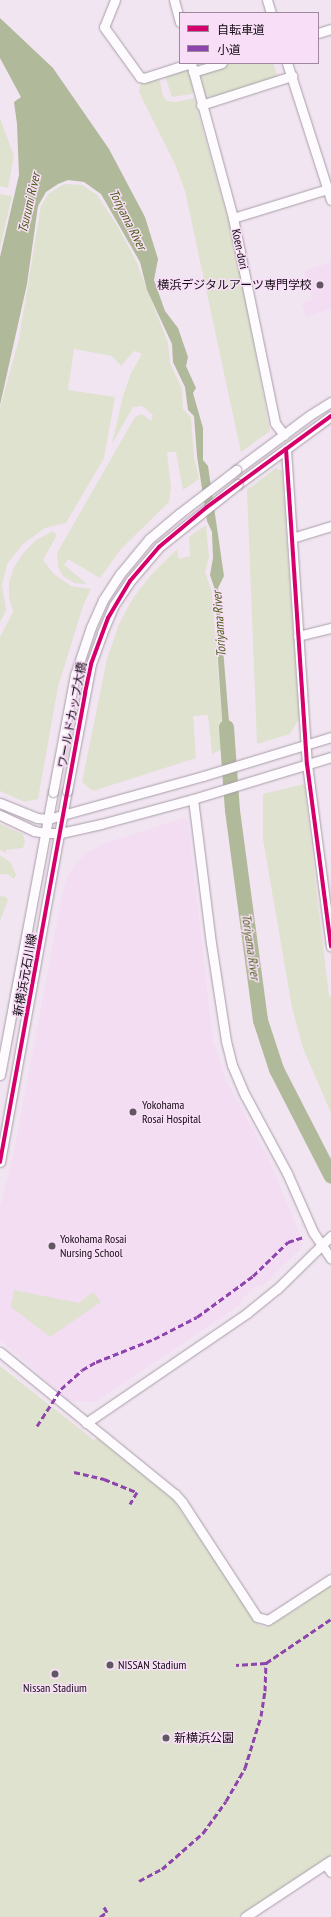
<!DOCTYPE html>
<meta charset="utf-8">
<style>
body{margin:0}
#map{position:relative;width:331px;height:1917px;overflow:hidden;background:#f2e5f2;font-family:"PT Sans Narrow","Noto Sans JP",sans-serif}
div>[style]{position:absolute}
.built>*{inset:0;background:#f3ddf3}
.green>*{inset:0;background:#dee2cf}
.water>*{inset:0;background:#b0b99a}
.river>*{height:15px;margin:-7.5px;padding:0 7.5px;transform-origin:7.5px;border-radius:7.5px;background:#b0b99a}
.roads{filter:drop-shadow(0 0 1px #a79da7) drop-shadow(0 0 1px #a79da7)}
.minor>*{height:9px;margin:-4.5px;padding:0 4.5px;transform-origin:4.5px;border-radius:4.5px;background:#fdfbfd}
.bridges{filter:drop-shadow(0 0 1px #a79da7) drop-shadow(0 0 1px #a79da7)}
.minor-bridge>*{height:9px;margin:-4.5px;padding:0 4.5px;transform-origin:4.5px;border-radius:4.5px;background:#fdfbfd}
.quiet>*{height:3px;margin-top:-1.5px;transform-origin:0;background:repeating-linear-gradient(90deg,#8e44ad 0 6px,transparent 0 9px)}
.cycleway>*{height:4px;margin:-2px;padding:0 2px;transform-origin:2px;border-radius:2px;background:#d6006c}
.dots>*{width:11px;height:11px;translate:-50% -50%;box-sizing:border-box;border:2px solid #f8dff7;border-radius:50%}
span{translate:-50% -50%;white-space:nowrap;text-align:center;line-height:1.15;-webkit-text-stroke:3px #f8dff7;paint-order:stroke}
.street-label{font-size:12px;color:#130b13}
.poi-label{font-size:12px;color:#130b13}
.right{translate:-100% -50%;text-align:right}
.left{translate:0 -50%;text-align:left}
.water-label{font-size:13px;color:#485f13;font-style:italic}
.legend{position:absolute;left:179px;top:12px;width:140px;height:52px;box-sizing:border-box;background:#f8dff7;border:1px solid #9c8a9c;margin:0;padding:5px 7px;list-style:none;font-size:12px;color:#130b13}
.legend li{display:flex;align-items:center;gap:8px;height:20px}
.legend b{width:20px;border:1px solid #9c8a9c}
</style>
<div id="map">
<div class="built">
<div style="clip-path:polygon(331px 262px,331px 309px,306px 317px,302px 303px,313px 299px,304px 271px)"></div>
<div style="clip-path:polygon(184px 818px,188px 821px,213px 1040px,226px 1080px,269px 1159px,300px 1235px,302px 1247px,264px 1285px,258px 1285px,242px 1299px,240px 1305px,96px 1402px,70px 1401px,0 1340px,0 1207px,13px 1156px,62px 895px,67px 878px,76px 863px,87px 853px,102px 844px)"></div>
</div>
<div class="green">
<div style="clip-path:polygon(232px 63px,273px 63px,278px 78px,209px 99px,206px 97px,200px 75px,203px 72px)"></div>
<div style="clip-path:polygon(188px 70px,194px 91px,191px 94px,172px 97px,165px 76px)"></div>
<div style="clip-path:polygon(159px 77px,163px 96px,167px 101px,177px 102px,194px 98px,231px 230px,241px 276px,270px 431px,241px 452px,185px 191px,175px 164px,139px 92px,141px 82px)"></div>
<div style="clip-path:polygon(0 118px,14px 156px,8px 188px,0 186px)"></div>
<div style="clip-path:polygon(64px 184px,82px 185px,97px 195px,118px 227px,136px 261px,168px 343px,170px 363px,182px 389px,183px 409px,191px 418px,194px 457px,199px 479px,183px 490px,176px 452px,167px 452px,171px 488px,169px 502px,121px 549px,100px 578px,68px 559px,64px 565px,87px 584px,74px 583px,63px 576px,58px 567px,57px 553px,135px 417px,142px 414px,151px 421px,153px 415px,142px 406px,133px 407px,112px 444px,123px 396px,131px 373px,142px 354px,134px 351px,121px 366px,112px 356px,74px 349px,68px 390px,115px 397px,104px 458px,66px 523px,45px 528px,23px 544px,7px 564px,2px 585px,6px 610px,0 622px,0 408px,19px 339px,41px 206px,48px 194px)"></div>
<div style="clip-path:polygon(0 194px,12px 196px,0 248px)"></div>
<div style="clip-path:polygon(276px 468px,282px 471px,299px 719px,290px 734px,257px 744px,247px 490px)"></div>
<div style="clip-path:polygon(206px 525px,209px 557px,205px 572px,212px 592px,224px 748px,212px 754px,208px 715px,193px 716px,196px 758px,93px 791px,82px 782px,107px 659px,119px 624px,133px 598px,151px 575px,177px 549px,179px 559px,190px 556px,189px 537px)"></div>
<div style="clip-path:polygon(53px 531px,57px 535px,43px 560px,54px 574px,71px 586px,91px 589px,83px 606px,58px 687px,38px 799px,25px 802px,0 791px,0 637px,13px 612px,9px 597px,9px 582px,14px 567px,24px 552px,36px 540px)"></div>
<div style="clip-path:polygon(304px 784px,329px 996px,331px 996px,331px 1113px,303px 1048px,292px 1008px,263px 839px,263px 794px)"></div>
<div style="clip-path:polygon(0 824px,23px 834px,25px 842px,23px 848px,6px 850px,6px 853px,0 850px)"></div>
<div style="clip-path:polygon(0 855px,11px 863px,16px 875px,14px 879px,7px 874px,0 874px)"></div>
<div style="clip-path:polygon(0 896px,6px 897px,8px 900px,0 921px)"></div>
<div style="clip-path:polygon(14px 1290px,79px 1303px,93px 1292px,101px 1302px,50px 1337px,11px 1307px)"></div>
<div style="clip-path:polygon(0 1366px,94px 1440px,97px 1438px,173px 1499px,256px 1622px,260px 1625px,264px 1627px,277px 1621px,303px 1605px,301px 1602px,331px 1583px,331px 1855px,237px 1917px,0 1917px)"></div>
</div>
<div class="water">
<div style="clip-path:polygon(0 18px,53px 68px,109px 149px,145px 217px,158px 259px,154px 280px,165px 311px,178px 328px,188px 357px,186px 366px,196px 388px,193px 393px,203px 428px,203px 460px,208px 466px,224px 576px,218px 588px,231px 746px,224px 747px,217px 646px,216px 593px,210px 575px,213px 558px,212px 532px,207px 521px,197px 456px,194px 416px,188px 410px,185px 387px,173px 362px,172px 344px,147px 290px,140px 262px,101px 194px,84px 182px,68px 180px,58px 184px,46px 192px,38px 206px,27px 284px,0 405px,0 257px,19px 175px,17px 124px,14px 102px,21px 97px,0 58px)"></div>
</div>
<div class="river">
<div style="left:226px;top:727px;width:83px;rotate:85.9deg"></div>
<div style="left:232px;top:810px;width:212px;rotate:82.4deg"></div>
<div style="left:260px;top:1020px;width:52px;rotate:71.9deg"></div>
<div style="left:276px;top:1069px;width:120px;rotate:62.8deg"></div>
</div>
<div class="roads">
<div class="minor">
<div style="left:115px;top:0;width:29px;rotate:112deg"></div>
<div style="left:104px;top:27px;width:62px;rotate:54.2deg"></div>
<div style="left:140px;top:77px;width:4px;rotate:14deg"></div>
<div style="left:144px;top:78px;width:49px;rotate:-17.7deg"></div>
<div style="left:174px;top:0;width:23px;rotate:75deg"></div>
<div style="left:267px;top:0;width:14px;rotate:73deg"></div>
<div style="left:318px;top:33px;width:14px;rotate:-17deg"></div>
<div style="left:191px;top:63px;width:161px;rotate:74.8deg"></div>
<div style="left:233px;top:218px;width:209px;rotate:78.4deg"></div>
<div style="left:275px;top:423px;width:15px;rotate:53deg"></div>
<div style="left:287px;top:63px;width:144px;rotate:72.2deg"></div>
<div style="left:193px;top:72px;width:30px;rotate:-17deg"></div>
<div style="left:201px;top:105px;width:96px;rotate:-17.7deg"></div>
<div style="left:233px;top:218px;width:98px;rotate:-17.1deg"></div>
<div style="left:286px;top:449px;width:316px;rotate:86.2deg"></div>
<div style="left:307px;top:764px;width:184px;rotate:82.5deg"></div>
<div style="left:236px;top:470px;width:92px;rotate:-36.6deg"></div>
<div style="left:310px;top:415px;width:25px;rotate:-32deg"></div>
<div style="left:238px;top:484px;width:115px;rotate:-36.2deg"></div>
<div style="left:292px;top:538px;width:41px;rotate:-17.1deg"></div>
<div style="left:298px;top:636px;width:34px;rotate:-14deg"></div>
<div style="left:193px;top:799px;width:145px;rotate:82.9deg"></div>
<div style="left:211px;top:943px;width:99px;rotate:81.3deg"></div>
<div style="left:226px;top:1041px;width:25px;rotate:76deg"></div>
<div style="left:232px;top:1065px;width:33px;rotate:67deg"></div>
<div style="left:245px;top:1095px;width:89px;rotate:61.7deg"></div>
<div style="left:287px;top:1173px;width:64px;rotate:66.2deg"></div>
<div style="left:313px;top:1232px;width:32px;rotate:56deg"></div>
<div style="left:0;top:803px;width:40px;rotate:22deg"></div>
<div style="left:37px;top:818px;width:11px;rotate:5deg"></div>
<div style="left:48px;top:819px;width:161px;rotate:-15.5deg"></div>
<div style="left:203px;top:776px;width:134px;rotate:-16.9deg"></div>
<div style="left:0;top:815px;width:38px;rotate:25deg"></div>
<div style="left:34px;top:831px;width:11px;rotate:10deg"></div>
<div style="left:45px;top:833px;width:16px"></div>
<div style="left:61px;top:833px;width:41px;rotate:-12.7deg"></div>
<div style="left:101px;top:824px;width:95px;rotate:-15.2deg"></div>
<div style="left:193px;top:799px;width:144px;rotate:-16.9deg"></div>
<div style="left:0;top:1075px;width:288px;rotate:-79.4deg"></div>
<div style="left:0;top:1162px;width:377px;rotate:-79.8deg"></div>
<div style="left:0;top:1352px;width:225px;rotate:39.1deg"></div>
<div style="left:175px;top:1494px;width:11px;rotate:49deg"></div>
<div style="left:182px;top:1502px;width:137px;rotate:56.9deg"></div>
<div style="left:257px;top:1617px;width:11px;rotate:15deg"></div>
<div style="left:268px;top:1620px;width:75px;rotate:-33.1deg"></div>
<div style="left:86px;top:1423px;width:195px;rotate:-34.3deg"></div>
<div style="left:247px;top:1313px;width:38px;rotate:-39deg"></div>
<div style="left:277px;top:1289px;width:76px;rotate:-44.5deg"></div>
<div style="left:325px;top:1864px;width:10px;rotate:53deg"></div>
<div style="left:245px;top:1917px;width:103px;rotate:-33.5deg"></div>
</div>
</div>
<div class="bridges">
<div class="minor-bridge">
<div style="left:67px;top:791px;width:129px;rotate:-79.3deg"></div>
<div style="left:91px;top:664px;width:33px;rotate:-70deg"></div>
<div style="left:102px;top:633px;width:30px;rotate:-67deg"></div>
<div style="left:114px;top:605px;width:29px;rotate:-56deg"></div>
<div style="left:130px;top:581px;width:45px;rotate:-49.5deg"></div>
<div style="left:159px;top:547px;width:101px;rotate:-38.6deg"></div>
<div style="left:53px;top:792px;width:119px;rotate:-79.4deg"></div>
<div style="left:75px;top:675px;width:51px;rotate:-71.6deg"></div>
<div style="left:91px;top:627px;width:30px;rotate:-66deg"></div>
<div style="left:103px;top:600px;width:31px;rotate:-57deg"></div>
<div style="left:120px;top:574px;width:45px;rotate:-50.4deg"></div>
<div style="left:149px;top:539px;width:40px;rotate:-40deg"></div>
<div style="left:180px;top:513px;width:71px;rotate:-37.5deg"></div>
</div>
</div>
<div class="quiet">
<div style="left:37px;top:1426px;width:44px;rotate:-57deg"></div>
<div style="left:61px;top:1389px;width:28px;rotate:-42deg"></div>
<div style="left:82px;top:1370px;width:16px;rotate:-30deg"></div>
<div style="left:96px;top:1362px;width:62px;rotate:-21.6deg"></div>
<div style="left:154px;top:1339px;width:48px;rotate:-27.1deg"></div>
<div style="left:197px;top:1317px;width:69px;rotate:-36.2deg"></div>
<div style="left:253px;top:1276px;width:49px;rotate:-44.2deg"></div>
<div style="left:288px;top:1242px;width:16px;rotate:-18deg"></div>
<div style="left:74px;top:1472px;width:31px;rotate:13deg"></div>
<div style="left:104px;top:1479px;width:35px;rotate:22deg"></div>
<div style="left:137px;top:1492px;width:14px;rotate:120deg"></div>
<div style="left:266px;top:1663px;width:78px;rotate:-34.1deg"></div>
<div style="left:139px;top:1881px;width:26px;rotate:-28deg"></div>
<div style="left:162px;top:1869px;width:55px;rotate:-41.3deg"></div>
<div style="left:203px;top:1833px;width:39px;rotate:-54deg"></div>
<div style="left:226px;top:1801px;width:38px;rotate:-60deg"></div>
<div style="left:245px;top:1768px;width:54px;rotate:-72.9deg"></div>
<div style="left:261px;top:1716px;width:25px;rotate:-81deg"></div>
<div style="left:265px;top:1691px;width:28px;rotate:-88deg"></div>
<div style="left:266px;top:1663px;width:30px;rotate:176deg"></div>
<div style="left:100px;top:1917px;width:9px;rotate:-36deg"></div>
<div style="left:107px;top:1912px;width:6px;rotate:-121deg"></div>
</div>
<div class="cycleway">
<div style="left:286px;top:449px;width:316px;rotate:86.2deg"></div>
<div style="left:307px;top:764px;width:184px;rotate:82.5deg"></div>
<div style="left:0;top:1162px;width:477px;rotate:-79.7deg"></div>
<div style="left:85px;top:693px;width:30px;rotate:-78deg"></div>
<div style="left:91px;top:664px;width:49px;rotate:-69.7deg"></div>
<div style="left:108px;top:618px;width:43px;rotate:-59.3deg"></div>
<div style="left:130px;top:581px;width:45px;rotate:-49.5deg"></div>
<div style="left:159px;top:547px;width:62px;rotate:-39.8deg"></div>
<div style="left:207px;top:507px;width:154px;rotate:-36.3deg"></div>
</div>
<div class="dots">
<div style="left:320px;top:285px;background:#615761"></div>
<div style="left:133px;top:1112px;background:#615761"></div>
<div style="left:52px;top:1246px;background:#615761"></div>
<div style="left:110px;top:1665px;background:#615761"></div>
<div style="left:55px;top:1674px;background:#615761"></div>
<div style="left:166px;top:1738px;background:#615761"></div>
</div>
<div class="street-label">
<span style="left:240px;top:249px;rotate:78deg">Koen-dori</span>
<span style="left:72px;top:715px;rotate:-79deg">ワールドカップ大橋</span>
<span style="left:25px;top:975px;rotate:-80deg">新横浜元石川線</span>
</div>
<div class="poi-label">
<span class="right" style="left:312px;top:285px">横浜デジタルアーツ専門学校</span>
<span class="left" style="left:142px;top:1112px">Yokohama<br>Rosai Hospital</span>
<span class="left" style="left:60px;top:1246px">Yokohama Rosai<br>Nursing School</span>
<span class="left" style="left:118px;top:1665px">NISSAN Stadium</span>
<span style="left:55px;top:1688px">Nissan Stadium</span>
<span class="left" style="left:174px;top:1738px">新横浜公園</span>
</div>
<div class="water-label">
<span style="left:30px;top:203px;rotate:-77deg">Tsurumi River</span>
<span style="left:127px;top:220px;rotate:63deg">Toriyama River</span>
<span style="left:220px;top:624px;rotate:-94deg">Toriyama River</span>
<span style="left:250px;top:947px;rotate:82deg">Toriyama River</span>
</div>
<ul class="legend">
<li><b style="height:5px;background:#d6006c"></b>自転車道</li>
<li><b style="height:5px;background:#8e44ad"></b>小道</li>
</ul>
</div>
